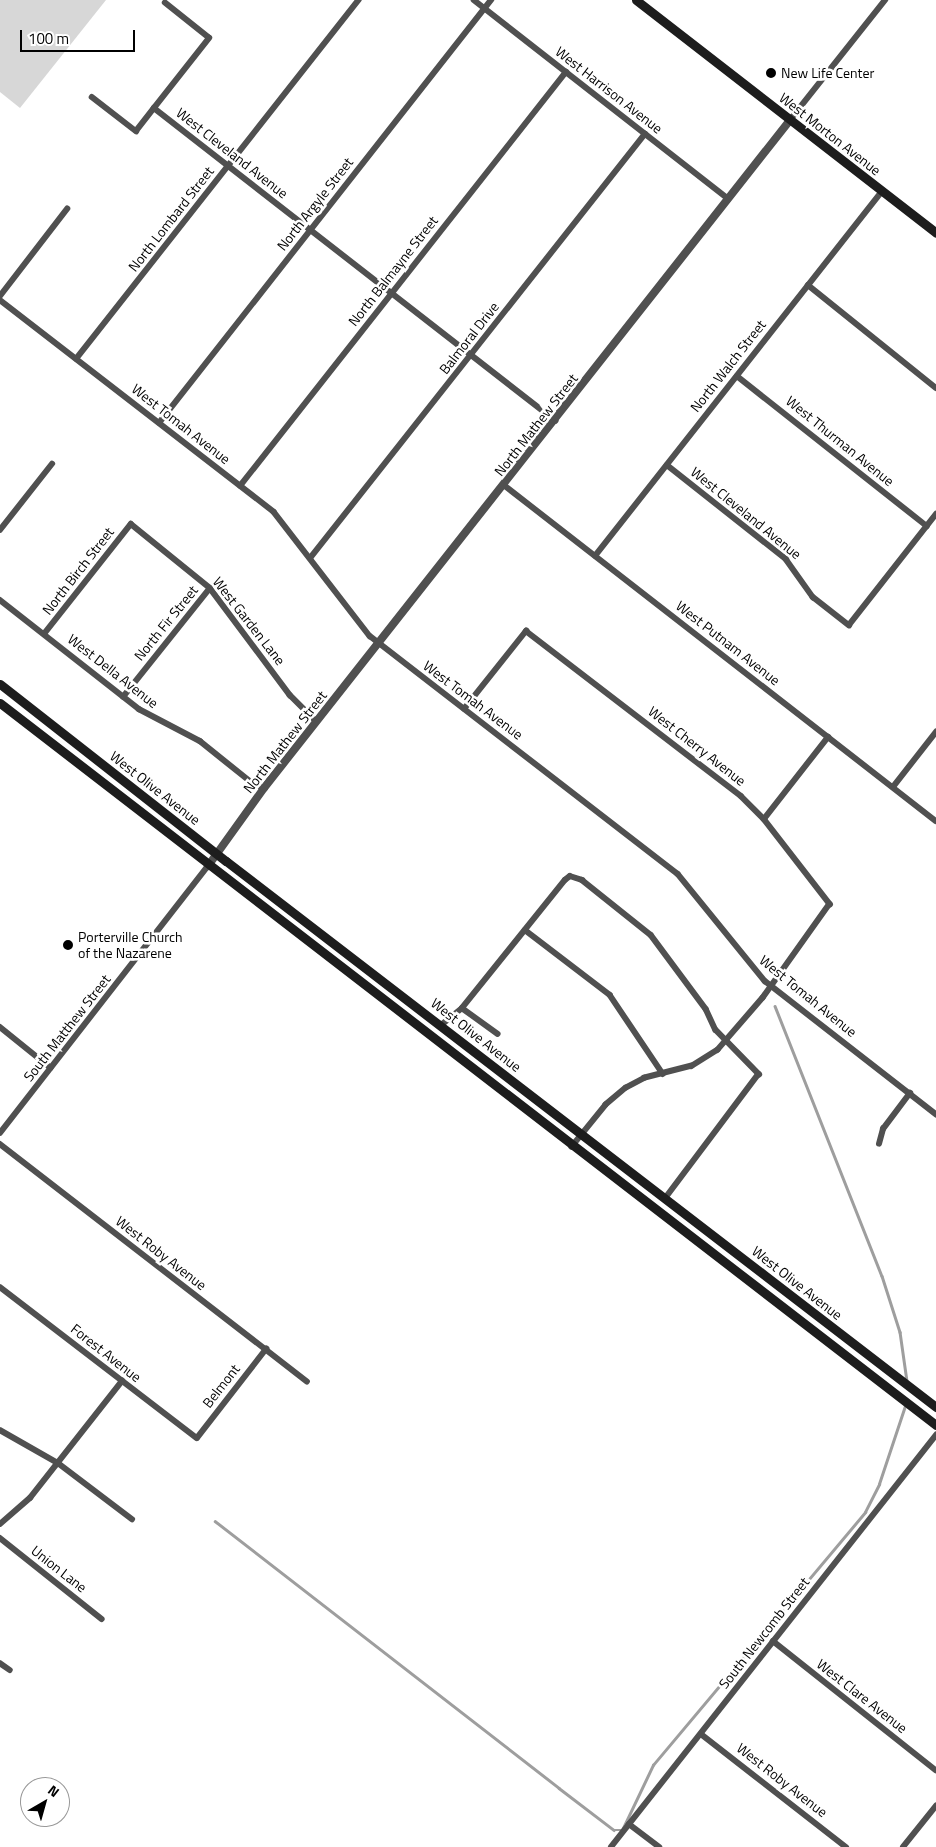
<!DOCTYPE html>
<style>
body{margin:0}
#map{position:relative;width:936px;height:1847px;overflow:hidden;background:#fff;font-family:"Titillium Web",sans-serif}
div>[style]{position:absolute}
.green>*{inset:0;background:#d7d7d7}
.stream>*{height:2.5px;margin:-1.25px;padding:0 1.25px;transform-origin:1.25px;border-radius:1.25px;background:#9e9e9e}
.minor>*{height:5.5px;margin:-2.75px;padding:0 2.75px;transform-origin:2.75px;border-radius:2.75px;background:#505050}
.tertiary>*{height:8px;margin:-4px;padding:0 4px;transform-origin:4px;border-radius:4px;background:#505050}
.secondary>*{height:9px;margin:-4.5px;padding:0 4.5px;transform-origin:4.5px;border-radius:4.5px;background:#1d1d1d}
.dots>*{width:14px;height:14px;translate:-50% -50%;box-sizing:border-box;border:2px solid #fff;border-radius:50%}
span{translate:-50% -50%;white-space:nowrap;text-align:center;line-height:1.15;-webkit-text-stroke:5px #fff;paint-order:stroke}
.poi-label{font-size:14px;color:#000}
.left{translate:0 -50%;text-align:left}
.street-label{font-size:14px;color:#000}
.north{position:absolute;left:20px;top:1777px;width:50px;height:50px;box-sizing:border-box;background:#fff;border:1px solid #999;border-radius:50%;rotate:38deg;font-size:14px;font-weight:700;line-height:20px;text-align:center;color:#000}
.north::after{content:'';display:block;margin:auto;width:18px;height:22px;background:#000;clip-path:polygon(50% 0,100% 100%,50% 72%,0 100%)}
.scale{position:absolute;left:20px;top:30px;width:115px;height:22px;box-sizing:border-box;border:2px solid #000;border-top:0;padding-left:6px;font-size:15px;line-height:18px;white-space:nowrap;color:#000;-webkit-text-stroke:4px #fff;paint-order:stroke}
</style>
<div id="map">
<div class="green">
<div style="clip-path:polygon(0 0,106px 0,20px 108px,0 92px)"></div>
</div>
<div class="stream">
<div style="left:775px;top:1006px;width:290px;rotate:68.4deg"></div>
<div style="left:882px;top:1276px;width:59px;rotate:72.2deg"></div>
<div style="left:900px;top:1332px;width:49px;rotate:81.9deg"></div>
<div style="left:215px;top:1521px;width:435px;rotate:37.8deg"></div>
<div style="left:559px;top:1788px;width:69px;rotate:37.4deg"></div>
<div style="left:614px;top:1830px;width:8px"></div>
<div style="left:622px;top:1830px;width:72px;rotate:-64.5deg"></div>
<div style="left:653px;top:1765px;width:330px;rotate:-50deg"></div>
<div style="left:865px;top:1512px;width:31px;rotate:-63deg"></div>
<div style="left:879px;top:1484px;width:85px;rotate:-71.6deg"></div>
</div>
<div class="minor">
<div style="left:474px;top:0;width:323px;rotate:38deg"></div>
<div style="left:92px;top:97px;width:56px;rotate:37.7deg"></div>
<div style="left:136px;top:131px;width:29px;rotate:-52deg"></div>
<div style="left:154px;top:108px;width:89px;rotate:-51.8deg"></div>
<div style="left:209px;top:38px;width:56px;rotate:-141.5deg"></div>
<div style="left:154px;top:108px;width:509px;rotate:37.9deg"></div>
<div style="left:790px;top:120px;width:153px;rotate:-51.6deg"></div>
<div style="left:808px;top:285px;width:164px;rotate:38.8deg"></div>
<div style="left:0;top:296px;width:110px;rotate:-52.4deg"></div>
<div style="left:0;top:300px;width:346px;rotate:37.7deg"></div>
<div style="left:274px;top:512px;width:157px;rotate:52.3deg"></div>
<div style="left:370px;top:636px;width:389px;rotate:37.7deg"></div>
<div style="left:678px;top:874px;width:138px;rotate:50.9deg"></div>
<div style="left:765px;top:981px;width:217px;rotate:37.9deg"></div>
<div style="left:76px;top:359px;width:457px;rotate:-51.8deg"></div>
<div style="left:737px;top:376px;width:242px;rotate:38.3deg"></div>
<div style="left:159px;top:423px;width:538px;rotate:-51.87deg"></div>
<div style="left:667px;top:465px;width:152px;rotate:38.3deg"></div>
<div style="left:786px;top:559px;width:47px;rotate:54.6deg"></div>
<div style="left:813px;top:597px;width:46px;rotate:37.9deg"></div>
<div style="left:849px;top:625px;width:141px;rotate:-51.9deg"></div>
<div style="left:504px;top:485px;width:547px;rotate:37.87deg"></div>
<div style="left:240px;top:486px;width:527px;rotate:-51.78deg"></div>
<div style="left:0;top:530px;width:84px;rotate:-51.8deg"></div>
<div style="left:595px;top:556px;width:464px;rotate:-51.8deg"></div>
<div style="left:311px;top:557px;width:539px;rotate:-51.71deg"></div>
<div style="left:0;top:600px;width:177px;rotate:38.1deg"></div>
<div style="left:139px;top:709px;width:69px;rotate:27.7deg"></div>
<div style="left:200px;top:741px;width:64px;rotate:38.7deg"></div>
<div style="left:250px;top:781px;width:16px;rotate:27deg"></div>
<div style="left:44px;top:634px;width:140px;rotate:-51.7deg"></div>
<div style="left:131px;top:524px;width:102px;rotate:39deg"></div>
<div style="left:210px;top:588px;width:134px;rotate:53.2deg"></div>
<div style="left:290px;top:695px;width:37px;rotate:45deg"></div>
<div style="left:123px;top:697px;width:139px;rotate:-51.4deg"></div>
<div style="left:464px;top:709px;width:100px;rotate:-51.5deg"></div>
<div style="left:526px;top:631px;width:271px;rotate:37.5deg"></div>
<div style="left:741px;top:796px;width:33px;rotate:45deg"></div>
<div style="left:764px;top:819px;width:108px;rotate:52.2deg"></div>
<div style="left:830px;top:904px;width:115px;rotate:125.5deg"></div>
<div style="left:763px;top:998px;width:69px;rotate:130.9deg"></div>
<div style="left:718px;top:1050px;width:31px;rotate:148deg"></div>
<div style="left:692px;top:1066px;width:49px;rotate:165.7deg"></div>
<div style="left:645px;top:1078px;width:21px;rotate:152deg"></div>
<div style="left:626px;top:1088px;width:26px;rotate:140deg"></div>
<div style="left:606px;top:1105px;width:54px;rotate:129deg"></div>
<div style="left:893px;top:787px;width:70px;rotate:-52deg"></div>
<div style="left:764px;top:819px;width:104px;rotate:-52deg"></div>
<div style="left:525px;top:930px;width:107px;rotate:37.4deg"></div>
<div style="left:610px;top:995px;width:95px;rotate:56.1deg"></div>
<div style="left:462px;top:1008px;width:44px;rotate:35.8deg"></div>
<div style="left:440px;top:1026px;width:28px;rotate:-39deg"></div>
<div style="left:462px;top:1008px;width:164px;rotate:-51.2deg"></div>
<div style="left:565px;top:880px;width:6px;rotate:-39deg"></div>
<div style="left:570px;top:876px;width:13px;rotate:18deg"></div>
<div style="left:582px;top:880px;width:88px;rotate:38.6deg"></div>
<div style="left:651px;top:935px;width:92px;rotate:53.4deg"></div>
<div style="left:706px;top:1009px;width:23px;rotate:65deg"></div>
<div style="left:716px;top:1030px;width:62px;rotate:45.7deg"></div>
<div style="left:759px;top:1074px;width:156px;rotate:126.9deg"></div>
<div style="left:0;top:1027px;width:65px;rotate:38.8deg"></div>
<div style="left:0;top:1133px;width:338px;rotate:-52.1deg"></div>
<div style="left:0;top:1144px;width:388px;rotate:37.7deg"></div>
<div style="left:879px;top:1144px;width:16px;rotate:-75deg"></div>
<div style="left:883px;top:1129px;width:45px;rotate:-53.1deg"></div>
<div style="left:0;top:1287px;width:248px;rotate:37.5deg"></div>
<div style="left:197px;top:1438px;width:113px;rotate:-52.2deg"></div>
<div style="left:0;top:1430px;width:67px;rotate:29.6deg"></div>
<div style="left:58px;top:1463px;width:93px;rotate:37.1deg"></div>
<div style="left:0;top:1524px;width:40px;rotate:-41deg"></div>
<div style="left:30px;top:1498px;width:149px;rotate:-51.8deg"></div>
<div style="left:0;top:1538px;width:130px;rotate:38.5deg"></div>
<div style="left:773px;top:1641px;width:208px;rotate:38.4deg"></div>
<div style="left:0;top:1663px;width:12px;rotate:35deg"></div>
<div style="left:701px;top:1734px;width:184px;rotate:37.9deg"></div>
<div style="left:629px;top:1824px;width:38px;rotate:37deg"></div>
<div style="left:611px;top:1847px;width:525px;rotate:-51.73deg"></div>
<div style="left:903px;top:1847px;width:53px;rotate:-51.2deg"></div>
</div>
<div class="tertiary">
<div style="left:208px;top:866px;width:96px;rotate:-54.3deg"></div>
<div style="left:264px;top:788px;width:850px;rotate:-51.78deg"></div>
</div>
<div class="secondary">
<div style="left:636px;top:0;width:380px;rotate:37.8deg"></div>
<div style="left:0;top:684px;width:287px;rotate:38.1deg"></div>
<div style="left:226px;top:861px;width:896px;rotate:37.56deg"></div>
<div style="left:0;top:703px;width:1182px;rotate:37.65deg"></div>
</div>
<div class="dots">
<div style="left:771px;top:73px;background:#000"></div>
<div style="left:68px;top:945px;background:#000"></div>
</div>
<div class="poi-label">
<span class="left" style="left:781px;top:73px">New Life Center</span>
<span class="left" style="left:78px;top:945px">Porterville Church<br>of the Nazarene</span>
</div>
<div class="street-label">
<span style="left:609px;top:90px;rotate:38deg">West Harrison Avenue</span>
<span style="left:830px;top:134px;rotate:38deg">West Morton Avenue</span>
<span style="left:232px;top:153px;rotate:38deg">West Cleveland Avenue</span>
<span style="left:315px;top:204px;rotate:-52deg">North Argyle Street</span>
<span style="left:171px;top:219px;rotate:-52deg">North Lombard Street</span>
<span style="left:393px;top:271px;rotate:-52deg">North Balmayne Street</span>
<span style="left:469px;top:338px;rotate:-52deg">Balmoral Drive</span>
<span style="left:728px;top:366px;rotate:-52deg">North Walch Street</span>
<span style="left:181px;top:424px;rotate:38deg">West Tomah Avenue</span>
<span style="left:536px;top:425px;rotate:-52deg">North Mathew Street</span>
<span style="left:840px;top:441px;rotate:39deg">West Thurman Avenue</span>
<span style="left:746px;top:513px;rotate:39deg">West Cleveland Avenue</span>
<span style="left:78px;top:571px;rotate:-52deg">North Birch Street</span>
<span style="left:249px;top:621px;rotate:52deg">West Garden Lane</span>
<span style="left:166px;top:623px;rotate:-51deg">North Fir Street</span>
<span style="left:728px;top:643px;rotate:38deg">West Putnam Avenue</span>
<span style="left:113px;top:671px;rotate:38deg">West Della Avenue</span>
<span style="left:473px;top:700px;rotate:37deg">West Tomah Avenue</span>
<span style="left:285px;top:742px;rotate:-52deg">North Mathew Street</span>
<span style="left:697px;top:746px;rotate:38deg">West Cherry Avenue</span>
<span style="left:155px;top:788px;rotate:38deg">West Olive Avenue</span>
<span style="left:808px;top:996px;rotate:39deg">West Tomah Avenue</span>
<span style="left:67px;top:1028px;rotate:-52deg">South Matthew Street</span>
<span style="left:476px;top:1035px;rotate:38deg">West Olive Avenue</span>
<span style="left:161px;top:1253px;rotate:38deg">West Roby Avenue</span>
<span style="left:797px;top:1283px;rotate:38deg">West Olive Avenue</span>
<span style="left:106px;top:1353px;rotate:38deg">Forest Avenue</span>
<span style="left:221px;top:1386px;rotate:-52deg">Belmont</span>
<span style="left:59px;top:1569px;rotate:38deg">Union Lane</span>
<span style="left:764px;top:1633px;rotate:-52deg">South Newcomb Street</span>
<span style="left:862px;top:1696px;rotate:38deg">West Clare Avenue</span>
<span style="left:782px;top:1780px;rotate:38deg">West Roby Avenue</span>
</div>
<div class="north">N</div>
<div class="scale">100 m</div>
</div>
